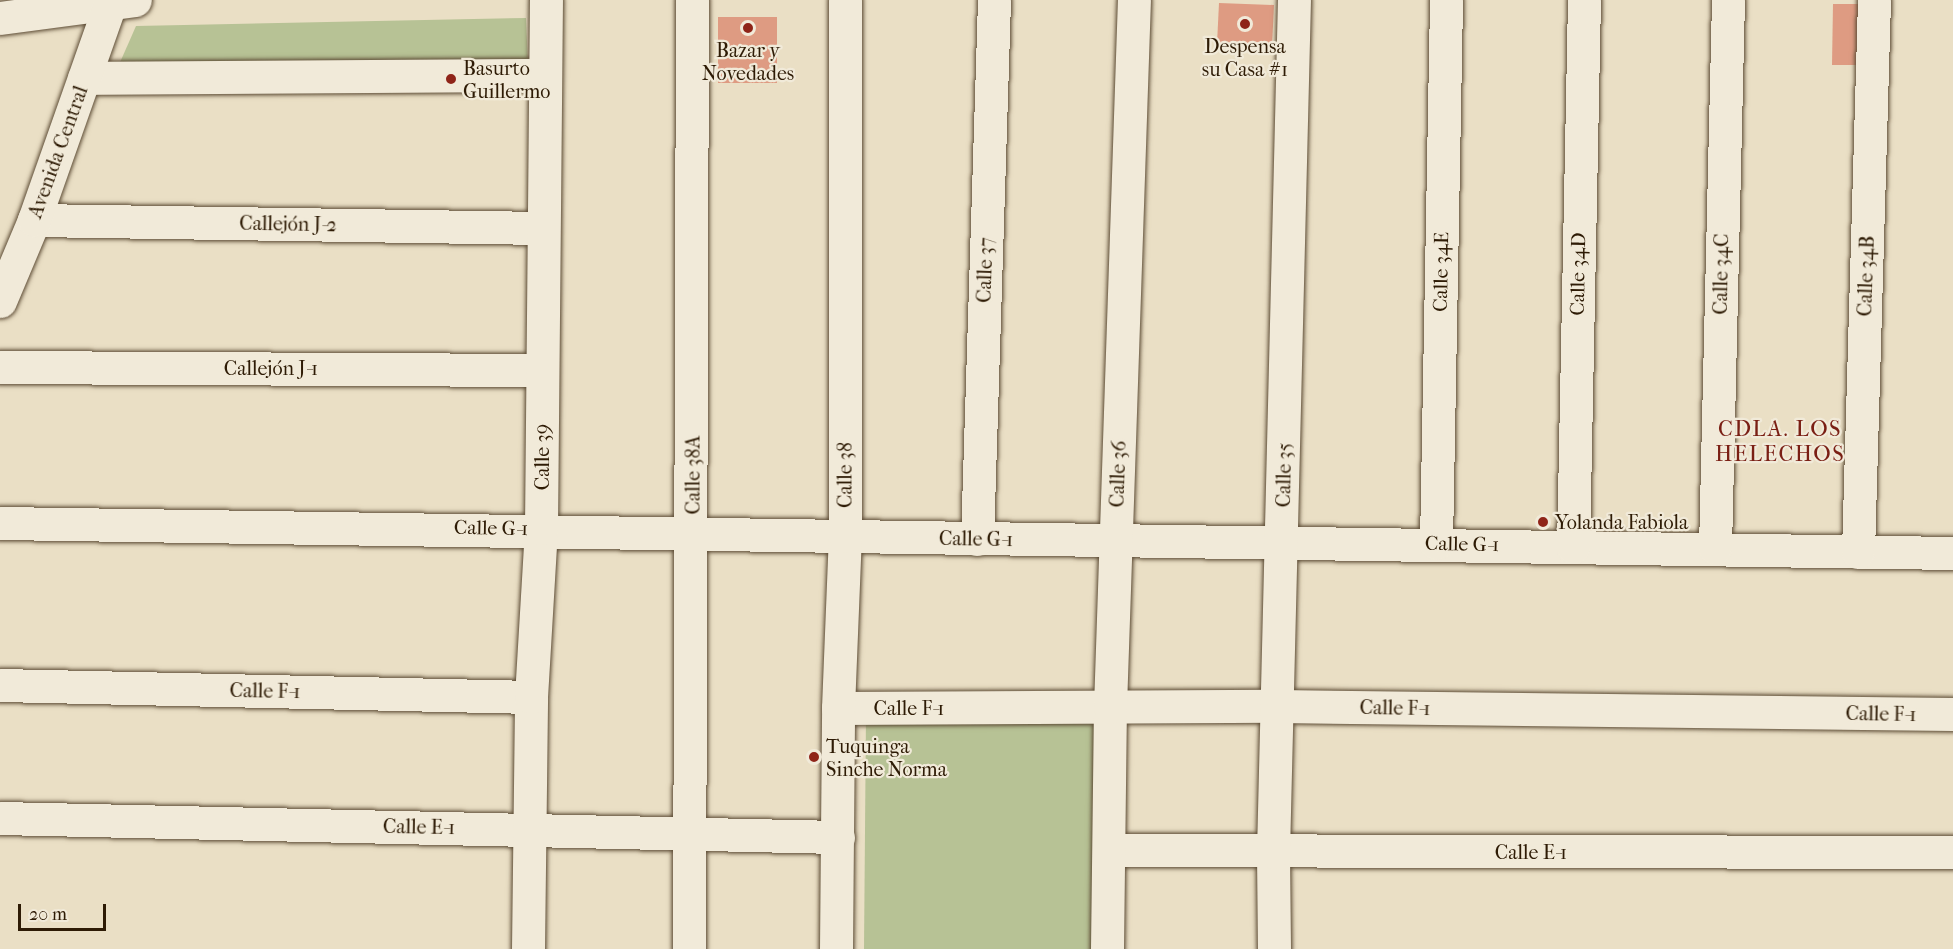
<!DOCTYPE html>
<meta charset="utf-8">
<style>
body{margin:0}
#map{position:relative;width:1953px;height:949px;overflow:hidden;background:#eadfc5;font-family:"IM FELL French Canon",serif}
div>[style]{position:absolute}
.green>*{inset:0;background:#b7c295}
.building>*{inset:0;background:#de9b82}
.roads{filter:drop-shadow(0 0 2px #5d4c35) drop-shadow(0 0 2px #5d4c35)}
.street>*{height:33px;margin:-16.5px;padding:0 16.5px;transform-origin:16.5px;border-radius:16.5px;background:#f1ead9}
.dots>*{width:16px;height:16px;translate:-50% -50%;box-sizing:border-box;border:3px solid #f1ead9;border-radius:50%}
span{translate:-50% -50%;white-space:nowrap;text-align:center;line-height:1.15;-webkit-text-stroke:4.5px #f1ead9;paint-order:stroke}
.poi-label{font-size:20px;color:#2e1b05}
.left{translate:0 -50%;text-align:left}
.street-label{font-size:20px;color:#2e1b05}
.quarter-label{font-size:22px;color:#7a1f14;letter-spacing:1.5px}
.scale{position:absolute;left:18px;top:904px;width:88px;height:27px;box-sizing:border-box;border:3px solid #2e1b05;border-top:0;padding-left:8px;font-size:18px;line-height:21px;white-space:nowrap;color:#2e1b05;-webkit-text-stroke:4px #f1ead9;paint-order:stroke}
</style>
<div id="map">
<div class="green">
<div style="clip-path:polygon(526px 18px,528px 66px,118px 67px,136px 26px)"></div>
<div style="clip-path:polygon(866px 714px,1100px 719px,1094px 949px,864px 949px)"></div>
</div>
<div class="building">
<div style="clip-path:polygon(1219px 3px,1274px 5px,1272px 46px,1217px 44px)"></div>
<div style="clip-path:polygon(1833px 4px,1863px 4px,1862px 65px,1832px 65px)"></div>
<div style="clip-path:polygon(718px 17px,777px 17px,777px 83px,718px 83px)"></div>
</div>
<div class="roads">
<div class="street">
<div style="left:0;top:18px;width:136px;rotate:-7.6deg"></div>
<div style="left:84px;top:78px;width:459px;rotate:-0.4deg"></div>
<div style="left:34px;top:220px;width:508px;rotate:0.9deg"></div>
<div style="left:0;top:301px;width:88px;rotate:-67.2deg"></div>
<div style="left:34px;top:220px;width:232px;rotate:-70.6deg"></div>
<div style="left:0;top:367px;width:542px;rotate:0.32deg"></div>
<div style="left:0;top:523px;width:1953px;rotate:0.88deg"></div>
<div style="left:977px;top:539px;width:539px;rotate:-88.19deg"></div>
<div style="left:1436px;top:543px;width:543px;rotate:-88.94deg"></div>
<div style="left:1573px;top:547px;width:547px;rotate:-88.85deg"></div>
<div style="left:1715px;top:548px;width:548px;rotate:-88.64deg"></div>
<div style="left:1858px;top:552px;width:552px;rotate:-88.34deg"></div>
<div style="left:0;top:685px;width:531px;rotate:1.29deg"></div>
<div style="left:838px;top:708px;width:439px;rotate:-0.3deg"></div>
<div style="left:1277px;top:706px;width:676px;rotate:0.68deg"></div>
<div style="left:0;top:818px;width:838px;rotate:1.3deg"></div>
<div style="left:1109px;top:850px;width:844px;rotate:0.14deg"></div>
<div style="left:528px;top:949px;width:252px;rotate:-89.3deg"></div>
<div style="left:531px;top:697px;width:169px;rotate:-86.6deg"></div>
<div style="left:541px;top:528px;width:528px;rotate:-89.46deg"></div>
<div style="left:689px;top:949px;width:949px;rotate:-89.82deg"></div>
<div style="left:836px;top:949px;width:241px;rotate:-89.5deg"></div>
<div style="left:838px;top:708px;width:172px;rotate:-87.7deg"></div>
<div style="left:845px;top:536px;width:536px;rotate:-90deg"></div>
<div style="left:1107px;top:949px;width:242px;rotate:-89.3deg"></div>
<div style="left:1110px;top:707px;width:707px;rotate:-88.06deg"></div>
<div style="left:1274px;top:949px;width:97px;rotate:-90.6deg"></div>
<div style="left:1273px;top:852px;width:852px;rotate:-88.59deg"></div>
</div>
</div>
<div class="dots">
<div style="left:1245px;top:24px;background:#8f2418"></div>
<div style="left:748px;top:28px;background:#8f2418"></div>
<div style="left:451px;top:79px;background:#8f2418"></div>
<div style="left:1543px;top:522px;background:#8f2418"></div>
<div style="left:814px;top:757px;background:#8f2418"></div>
</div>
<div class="poi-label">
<span style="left:1245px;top:58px">Despensa<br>su Casa #1</span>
<span style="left:748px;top:62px">Bazar y<br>Novedades</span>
<span class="left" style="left:463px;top:80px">Basurto<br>Guillermo</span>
<span class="left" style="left:1555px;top:522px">Yolanda Fabiola</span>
<span class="left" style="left:826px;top:758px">Tuquinga<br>Sinche Norma</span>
</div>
<div class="street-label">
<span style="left:58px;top:152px;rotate:-70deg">Avenida Central</span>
<span style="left:288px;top:224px;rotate:1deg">Callejón J-2</span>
<span style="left:985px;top:270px;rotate:-88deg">Calle 37</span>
<span style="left:1441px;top:272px;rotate:-89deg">Calle 34E</span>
<span style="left:1578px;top:274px;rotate:-89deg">Calle 34D</span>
<span style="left:1721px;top:274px;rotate:-89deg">Calle 34C</span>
<span style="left:1866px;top:276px;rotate:-88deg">Calle 34B</span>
<span style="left:271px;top:368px">Callejón J-1</span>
<span style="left:542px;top:457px;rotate:-90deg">Calle 39</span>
<span style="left:1118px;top:474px;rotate:-88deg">Calle 36</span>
<span style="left:693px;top:475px;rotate:-90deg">Calle 38A</span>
<span style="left:845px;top:475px;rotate:-90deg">Calle 38</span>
<span style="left:1284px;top:475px;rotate:-89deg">Calle 35</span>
<span style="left:491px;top:528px;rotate:1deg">Calle G-1</span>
<span style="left:976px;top:539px;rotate:1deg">Calle G-1</span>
<span style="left:1462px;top:544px;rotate:1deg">Calle G-1</span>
<span style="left:265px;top:691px;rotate:1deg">Calle F-1</span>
<span style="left:909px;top:708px">Calle F-1</span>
<span style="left:1395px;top:708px;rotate:1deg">Calle F-1</span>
<span style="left:1881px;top:714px;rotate:1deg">Calle F-1</span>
<span style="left:419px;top:827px;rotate:1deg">Calle E-1</span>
<span style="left:1531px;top:852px">Calle E-1</span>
</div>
<div class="quarter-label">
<span style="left:1780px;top:442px">CDLA. LOS<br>HELECHOS</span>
</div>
<div class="scale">20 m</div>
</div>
